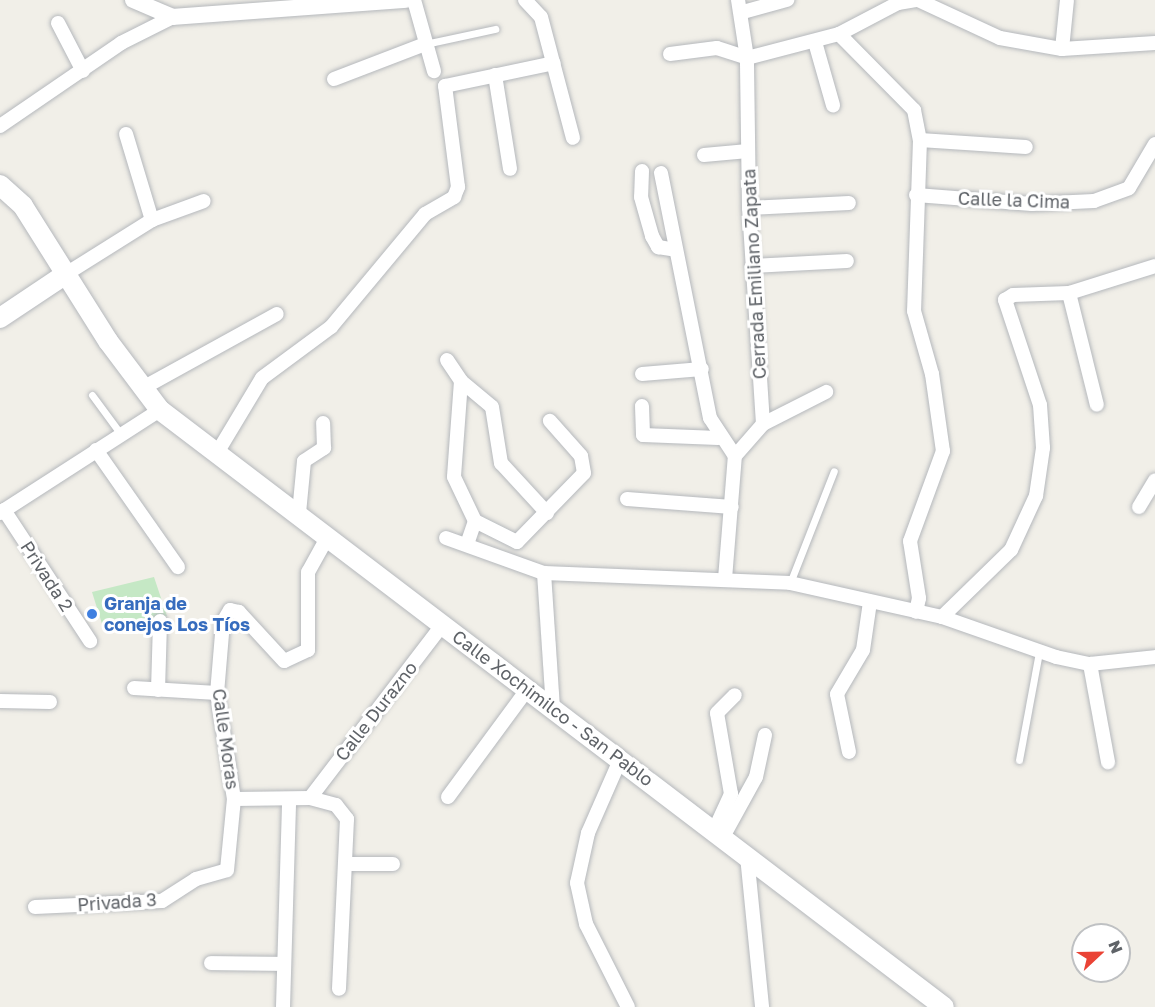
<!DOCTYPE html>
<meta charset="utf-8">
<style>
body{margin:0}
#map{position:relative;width:1155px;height:1007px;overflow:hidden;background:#f1efe8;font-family:"Golos Text",sans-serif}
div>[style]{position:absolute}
.green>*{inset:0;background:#c5e8c5}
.roads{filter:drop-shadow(0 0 2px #b5b8bc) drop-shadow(0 0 2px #b5b8bc)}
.service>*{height:7px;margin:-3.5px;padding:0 3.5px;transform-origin:3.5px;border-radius:3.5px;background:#fff}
.minor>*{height:14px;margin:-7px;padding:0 7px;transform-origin:7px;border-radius:7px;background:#fff}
.tertiary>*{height:16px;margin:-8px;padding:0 8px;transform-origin:8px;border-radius:8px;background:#fff}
.secondary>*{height:20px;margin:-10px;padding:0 10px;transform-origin:10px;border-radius:10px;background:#fff}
.dots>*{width:16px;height:16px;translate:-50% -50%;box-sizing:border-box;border:3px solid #fff;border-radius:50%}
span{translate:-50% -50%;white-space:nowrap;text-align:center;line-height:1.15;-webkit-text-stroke:6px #fff;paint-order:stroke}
.street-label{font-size:18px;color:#5f6368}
.shop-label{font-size:18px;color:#366cbe;font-weight:700}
.left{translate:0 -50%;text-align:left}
.north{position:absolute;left:1071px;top:923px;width:60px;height:60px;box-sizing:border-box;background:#fff;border:2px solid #bfc1c3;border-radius:50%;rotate:68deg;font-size:16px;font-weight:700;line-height:24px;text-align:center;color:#5f6368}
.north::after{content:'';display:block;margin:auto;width:21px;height:27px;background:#ea4335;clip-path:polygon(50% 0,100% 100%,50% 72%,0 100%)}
</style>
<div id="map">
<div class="green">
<div style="clip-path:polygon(154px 577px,167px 616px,103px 627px,92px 592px)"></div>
</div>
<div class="roads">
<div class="service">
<div style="left:425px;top:44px;width:72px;rotate:-12.1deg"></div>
<div style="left:92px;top:395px;width:47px;rotate:53.6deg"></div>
<div style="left:790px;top:583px;width:120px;rotate:-68.6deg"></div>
<div style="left:1019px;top:760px;width:110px;rotate:-79.5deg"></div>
</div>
<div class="minor">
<div style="left:414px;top:0;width:74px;rotate:74.3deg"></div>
<div style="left:525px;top:0;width:23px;rotate:47deg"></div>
<div style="left:541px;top:17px;width:125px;rotate:75.2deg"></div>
<div style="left:918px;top:0;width:90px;rotate:24.9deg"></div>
<div style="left:1000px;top:38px;width:63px;rotate:10.1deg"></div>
<div style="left:1062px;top:49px;width:93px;rotate:-3.7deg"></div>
<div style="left:743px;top:12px;width:46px;rotate:-15.3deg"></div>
<div style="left:58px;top:23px;width:54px;rotate:62.5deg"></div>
<div style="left:839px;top:34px;width:107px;rotate:45.4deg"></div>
<div style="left:914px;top:110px;width:31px;rotate:79deg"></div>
<div style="left:920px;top:140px;width:171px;rotate:92deg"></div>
<div style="left:914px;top:311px;width:66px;rotate:74.1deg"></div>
<div style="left:932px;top:374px;width:78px;rotate:81.9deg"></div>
<div style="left:943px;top:451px;width:96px;rotate:110.1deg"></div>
<div style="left:910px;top:541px;width:58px;rotate:81deg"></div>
<div style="left:919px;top:598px;width:14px;rotate:102deg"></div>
<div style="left:815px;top:42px;width:66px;rotate:74.1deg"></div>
<div style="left:1062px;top:49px;width:49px;rotate:-84.2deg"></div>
<div style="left:670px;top:54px;width:47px;rotate:-7.3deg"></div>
<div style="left:717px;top:48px;width:32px;rotate:18deg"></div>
<div style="left:747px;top:58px;width:95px;rotate:-14.6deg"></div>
<div style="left:839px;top:34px;width:67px;rotate:-27.7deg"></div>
<div style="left:898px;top:3px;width:18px;rotate:-9deg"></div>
<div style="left:495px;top:75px;width:95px;rotate:80.9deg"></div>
<div style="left:334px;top:79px;width:97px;rotate:-21deg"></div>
<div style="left:0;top:126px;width:147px;rotate:-34.4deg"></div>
<div style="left:121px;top:43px;width:58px;rotate:-26.6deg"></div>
<div style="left:126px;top:134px;width:90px;rotate:73.2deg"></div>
<div style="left:920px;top:140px;width:106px;rotate:3.8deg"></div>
<div style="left:704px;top:155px;width:44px;rotate:-5.2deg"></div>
<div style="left:642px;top:171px;width:26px;rotate:92deg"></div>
<div style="left:641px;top:197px;width:41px;rotate:74.2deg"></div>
<div style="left:652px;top:236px;width:13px;rotate:61deg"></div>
<div style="left:658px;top:247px;width:18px;rotate:9deg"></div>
<div style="left:661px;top:173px;width:250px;rotate:78.7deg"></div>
<div style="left:710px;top:418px;width:45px;rotate:56.7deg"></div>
<div style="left:916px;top:195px;width:116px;rotate:4.4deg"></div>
<div style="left:1032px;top:204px;width:62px;rotate:-2.8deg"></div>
<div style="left:1094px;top:201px;width:37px;rotate:-20deg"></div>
<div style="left:1129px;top:188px;width:51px;rotate:-59.4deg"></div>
<div style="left:749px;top:208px;width:100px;rotate:-2.9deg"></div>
<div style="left:752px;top:266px;width:95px;rotate:-3deg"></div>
<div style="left:66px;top:274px;width:102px;rotate:-32.1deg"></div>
<div style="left:152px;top:220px;width:55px;rotate:-20.1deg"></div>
<div style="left:1069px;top:293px;width:115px;rotate:76deg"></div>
<div style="left:447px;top:360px;width:25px;rotate:56deg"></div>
<div style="left:461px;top:381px;width:96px;rotate:94.2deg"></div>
<div style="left:454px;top:477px;width:49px;rotate:64.5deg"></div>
<div style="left:475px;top:521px;width:24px;rotate:109deg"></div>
<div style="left:642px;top:374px;width:60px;rotate:-4.8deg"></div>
<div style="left:461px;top:381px;width:40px;rotate:40deg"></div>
<div style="left:492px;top:407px;width:57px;rotate:80.9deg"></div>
<div style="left:501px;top:463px;width:68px;rotate:47.4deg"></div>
<div style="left:141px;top:389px;width:155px;rotate:-28.9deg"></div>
<div style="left:642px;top:406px;width:29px;rotate:88deg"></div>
<div style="left:643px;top:435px;width:75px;rotate:2.3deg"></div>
<div style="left:763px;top:424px;width:71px;rotate:-26.9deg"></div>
<div style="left:96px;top:450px;width:143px;rotate:55deg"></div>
<div style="left:217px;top:453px;width:87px;rotate:-59deg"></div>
<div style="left:262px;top:378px;width:86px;rotate:-36.5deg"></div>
<div style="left:331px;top:327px;width:147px;rotate:-50.2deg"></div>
<div style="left:425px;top:214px;width:34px;rotate:-30deg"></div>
<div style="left:454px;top:197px;width:11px;rotate:-68deg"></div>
<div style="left:458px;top:187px;width:102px;rotate:-97.3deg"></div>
<div style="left:445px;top:86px;width:111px;rotate:-11.9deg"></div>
<div style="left:627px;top:499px;width:105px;rotate:4.4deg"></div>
<div style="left:1139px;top:507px;width:31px;rotate:-59deg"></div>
<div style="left:4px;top:510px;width:157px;rotate:56.7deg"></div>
<div style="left:0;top:513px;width:190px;rotate:-32.8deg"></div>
<div style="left:299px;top:513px;width:52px;rotate:-84.5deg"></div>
<div style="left:304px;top:461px;width:24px;rotate:-33deg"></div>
<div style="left:324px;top:448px;width:25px;rotate:-92deg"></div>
<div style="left:475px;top:521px;width:47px;rotate:26.6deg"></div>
<div style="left:517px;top:542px;width:96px;rotate:-45.8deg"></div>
<div style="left:584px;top:473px;width:17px;rotate:-100deg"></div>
<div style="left:581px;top:456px;width:47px;rotate:-131.5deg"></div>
<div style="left:327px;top:538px;width:39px;rotate:119deg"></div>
<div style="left:308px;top:572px;width:78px;rotate:90deg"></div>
<div style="left:308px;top:650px;width:26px;rotate:155deg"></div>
<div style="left:284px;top:661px;width:67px;rotate:-132.6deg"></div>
<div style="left:239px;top:612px;width:9px;rotate:-167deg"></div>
<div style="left:230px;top:610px;width:14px;rotate:120deg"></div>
<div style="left:223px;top:622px;width:71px;rotate:94.8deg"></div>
<div style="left:217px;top:693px;width:107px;rotate:80.9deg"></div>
<div style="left:234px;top:799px;width:76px;rotate:-0.8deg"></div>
<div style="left:310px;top:798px;width:27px;rotate:15deg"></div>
<div style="left:336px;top:805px;width:18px;rotate:52deg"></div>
<div style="left:347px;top:819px;width:170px;rotate:92.7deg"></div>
<div style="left:446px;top:538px;width:104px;rotate:19.7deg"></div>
<div style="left:544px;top:573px;width:246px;rotate:2.3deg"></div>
<div style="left:790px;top:583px;width:156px;rotate:12.6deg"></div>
<div style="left:942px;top:617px;width:121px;rotate:19.3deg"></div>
<div style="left:1056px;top:657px;width:35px;rotate:12deg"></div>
<div style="left:1090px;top:664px;width:65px;rotate:-6.1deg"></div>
<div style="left:544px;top:573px;width:135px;rotate:86.2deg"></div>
<div style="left:725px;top:579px;width:123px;rotate:-85.4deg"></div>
<div style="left:735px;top:456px;width:43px;rotate:-48.8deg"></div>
<div style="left:763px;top:424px;width:216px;rotate:-93.7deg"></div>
<div style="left:749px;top:208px;width:150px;rotate:-90.8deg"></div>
<div style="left:747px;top:58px;width:59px;rotate:-98.8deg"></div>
<div style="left:942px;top:617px;width:96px;rotate:-44.2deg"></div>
<div style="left:1011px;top:550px;width:60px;rotate:-65.2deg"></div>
<div style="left:1036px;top:496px;width:49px;rotate:-81.7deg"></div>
<div style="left:1043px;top:448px;width:43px;rotate:-94deg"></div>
<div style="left:1040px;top:405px;width:111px;rotate:-108.4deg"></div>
<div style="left:1005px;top:300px;width:9px;rotate:-32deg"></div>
<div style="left:1013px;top:295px;width:56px;rotate:-2deg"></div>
<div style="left:1069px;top:293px;width:90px;rotate:-17.4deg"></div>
<div style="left:1090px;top:664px;width:100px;rotate:79.6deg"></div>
<div style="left:134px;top:688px;width:83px;rotate:3.4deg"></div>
<div style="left:158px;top:690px;width:69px;rotate:-88.3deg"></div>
<div style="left:0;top:701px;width:50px;rotate:1.1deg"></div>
<div style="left:849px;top:752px;width:59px;rotate:-101.7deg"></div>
<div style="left:837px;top:694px;width:51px;rotate:-59.4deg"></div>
<div style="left:863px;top:650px;width:49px;rotate:-81.7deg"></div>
<div style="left:620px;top:760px;width:80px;rotate:113.7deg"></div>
<div style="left:588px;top:833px;width:51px;rotate:102.4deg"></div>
<div style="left:577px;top:883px;width:42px;rotate:77.6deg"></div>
<div style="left:586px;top:924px;width:93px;rotate:63.2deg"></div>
<div style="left:448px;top:797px;width:133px;rotate:-53.6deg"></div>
<div style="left:310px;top:798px;width:219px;rotate:-52.6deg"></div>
<div style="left:714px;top:831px;width:41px;rotate:-65.3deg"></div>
<div style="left:731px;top:794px;width:82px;rotate:-99.8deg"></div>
<div style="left:717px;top:713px;width:25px;rotate:-45deg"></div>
<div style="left:723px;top:837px;width:68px;rotate:-61.2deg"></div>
<div style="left:756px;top:777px;width:43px;rotate:-77.9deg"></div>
<div style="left:747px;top:856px;width:152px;rotate:84.3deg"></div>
<div style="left:348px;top:864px;width:45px"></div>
<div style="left:35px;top:907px;width:127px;rotate:-2.7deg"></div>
<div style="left:162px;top:901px;width:40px;rotate:-32.9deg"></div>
<div style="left:196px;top:879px;width:32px;rotate:-16deg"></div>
<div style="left:227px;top:870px;width:71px;rotate:-84.4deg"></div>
<div style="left:211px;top:963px;width:72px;rotate:0.8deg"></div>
<div style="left:283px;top:1007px;width:205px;rotate:-88.3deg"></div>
</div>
<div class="tertiary">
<div style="left:133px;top:0;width:43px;rotate:23deg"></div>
<div style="left:173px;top:17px;width:233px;rotate:-4.2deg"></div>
</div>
<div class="secondary">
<div style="left:0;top:185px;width:31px;rotate:42deg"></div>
<div style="left:23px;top:206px;width:160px;rotate:57.8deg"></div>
<div style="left:108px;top:341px;width:86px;rotate:53deg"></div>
<div style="left:160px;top:410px;width:985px;rotate:37.29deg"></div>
<div style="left:0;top:318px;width:79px;rotate:-33.7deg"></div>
</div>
</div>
<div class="dots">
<div style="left:92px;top:614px;background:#3f7fe0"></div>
</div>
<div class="street-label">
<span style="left:1014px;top:200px;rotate:2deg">Calle la Cima</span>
<span style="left:754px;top:274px;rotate:-93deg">Cerrada Emiliano Zapata</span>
<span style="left:47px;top:576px;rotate:57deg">Privada 2</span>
<span style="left:553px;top:708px;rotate:37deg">Calle Xochimilco - San Pablo</span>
<span style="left:376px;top:711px;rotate:-52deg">Calle Durazno</span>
<span style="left:226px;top:739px;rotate:82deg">Calle Moras</span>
<span style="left:117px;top:902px;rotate:-4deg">Privada 3</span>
</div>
<div class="shop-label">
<span class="left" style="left:104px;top:614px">Granja de<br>conejos Los Tíos</span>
</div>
<div class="north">N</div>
</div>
